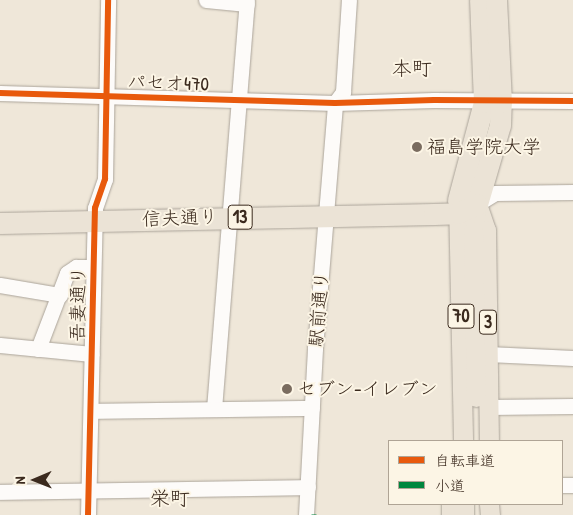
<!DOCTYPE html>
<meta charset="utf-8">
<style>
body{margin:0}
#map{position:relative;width:573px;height:515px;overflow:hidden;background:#efe7d9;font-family:"Patrick Hand","Klee One",sans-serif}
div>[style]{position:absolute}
.roads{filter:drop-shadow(0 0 1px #aba49a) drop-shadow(0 0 1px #aba49a)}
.minor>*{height:15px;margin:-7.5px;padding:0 7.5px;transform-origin:7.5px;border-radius:7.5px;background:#fdfbf9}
.major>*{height:19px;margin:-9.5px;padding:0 9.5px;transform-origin:9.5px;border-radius:9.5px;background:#ebe3d6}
.highway>*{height:21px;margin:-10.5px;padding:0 10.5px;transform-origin:10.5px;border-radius:10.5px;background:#ebe3d6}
.quiet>*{height:5px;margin-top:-2.5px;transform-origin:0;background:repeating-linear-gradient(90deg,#00873e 0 10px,transparent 0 15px)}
.cycleway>*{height:6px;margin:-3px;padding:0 3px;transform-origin:3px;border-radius:3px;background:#e8590c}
.dots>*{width:14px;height:14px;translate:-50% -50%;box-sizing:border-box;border:2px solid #fcf5e5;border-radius:50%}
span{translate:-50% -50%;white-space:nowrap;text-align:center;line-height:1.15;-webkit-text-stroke:4px #fcf5e5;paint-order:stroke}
.shield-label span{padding:1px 4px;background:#fcf5e5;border:1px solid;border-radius:4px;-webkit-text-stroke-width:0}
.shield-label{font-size:18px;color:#3b2a1e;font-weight:700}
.street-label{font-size:19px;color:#3b2a1e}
.poi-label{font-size:19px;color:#3b2a1e}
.left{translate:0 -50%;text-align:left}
.neighbourhood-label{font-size:20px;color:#3b2a1e}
.legend{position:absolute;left:388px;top:440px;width:175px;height:65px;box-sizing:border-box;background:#fcf5e5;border:1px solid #afa495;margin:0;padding:6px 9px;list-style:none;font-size:15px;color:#3b2a1e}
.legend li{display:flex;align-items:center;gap:10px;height:25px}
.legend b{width:25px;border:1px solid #afa495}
.north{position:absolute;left:10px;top:455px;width:50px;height:50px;-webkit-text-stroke:4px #fcf5e5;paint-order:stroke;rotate:269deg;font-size:14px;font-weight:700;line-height:20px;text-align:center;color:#3b2a1e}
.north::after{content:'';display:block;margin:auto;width:18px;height:22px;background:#3b2a1e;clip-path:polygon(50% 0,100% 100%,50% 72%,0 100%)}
</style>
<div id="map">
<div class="roads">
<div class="minor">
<div style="left:206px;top:0;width:41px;rotate:5.6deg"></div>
<div style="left:0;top:93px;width:335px;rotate:1.7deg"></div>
<div style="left:335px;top:103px;width:99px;rotate:-1.7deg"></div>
<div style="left:434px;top:100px;width:139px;rotate:0.4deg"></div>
<div style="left:335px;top:103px;width:14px;rotate:-54deg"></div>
<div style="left:343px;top:92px;width:92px;rotate:-86.3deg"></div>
<div style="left:477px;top:204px;width:21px;rotate:-31deg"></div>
<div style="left:495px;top:193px;width:78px;rotate:-0.7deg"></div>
<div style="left:0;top:285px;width:61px;rotate:9.5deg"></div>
<div style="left:0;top:345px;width:92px;rotate:5.6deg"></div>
<div style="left:38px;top:349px;width:81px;rotate:-69.1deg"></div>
<div style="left:67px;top:273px;width:11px;rotate:-34deg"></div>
<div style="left:76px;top:267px;width:17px"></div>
<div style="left:488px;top:354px;width:85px;rotate:2.7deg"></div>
<div style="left:489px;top:407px;width:84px;rotate:-0.7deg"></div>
<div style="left:214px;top:409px;width:410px;rotate:-85.4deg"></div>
<div style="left:91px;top:411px;width:221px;rotate:-0.8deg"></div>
<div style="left:562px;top:485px;width:11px"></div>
<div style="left:0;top:492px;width:308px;rotate:-0.9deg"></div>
<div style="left:88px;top:515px;width:307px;rotate:-88.7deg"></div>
<div style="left:95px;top:208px;width:31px;rotate:-71deg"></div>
<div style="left:105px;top:179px;width:179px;rotate:-89deg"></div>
<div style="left:306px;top:515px;width:167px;rotate:-86.9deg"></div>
<div style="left:315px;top:348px;width:246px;rotate:-85.3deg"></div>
</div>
<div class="major">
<div style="left:458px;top:200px;width:241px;rotate:88.8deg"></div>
<div style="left:477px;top:204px;width:28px;rotate:71deg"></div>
<div style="left:486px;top:230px;width:211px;rotate:89.2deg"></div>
<div style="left:476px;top:215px;width:16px;rotate:101deg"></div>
<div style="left:473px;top:231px;width:166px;rotate:89deg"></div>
<div style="left:451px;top:504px;width:11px;rotate:90deg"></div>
<div style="left:464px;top:504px;width:11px;rotate:90deg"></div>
<div style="left:489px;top:504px;width:11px;rotate:85deg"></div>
</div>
<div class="highway">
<div style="left:458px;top:200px;width:101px;rotate:-75.1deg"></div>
<div style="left:484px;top:102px;width:102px;rotate:-92.2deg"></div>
<div style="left:477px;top:204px;width:82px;rotate:-73.8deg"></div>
<div style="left:500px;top:125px;width:23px;rotate:-88deg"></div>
<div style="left:501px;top:102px;width:102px;rotate:-92.8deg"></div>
<div style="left:0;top:223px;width:434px;rotate:-1.2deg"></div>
<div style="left:434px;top:214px;width:24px;rotate:-2deg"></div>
<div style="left:458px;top:213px;width:21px;rotate:-25deg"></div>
</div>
</div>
<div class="quiet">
<div style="left:314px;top:515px;width:1px;rotate:-90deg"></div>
</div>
<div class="cycleway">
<div style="left:0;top:93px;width:335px;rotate:1.7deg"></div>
<div style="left:335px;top:103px;width:99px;rotate:-1.7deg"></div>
<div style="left:434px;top:100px;width:139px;rotate:0.4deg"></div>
<div style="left:88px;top:515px;width:307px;rotate:-88.7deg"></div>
<div style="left:95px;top:208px;width:31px;rotate:-71deg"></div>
<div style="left:105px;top:179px;width:179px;rotate:-89deg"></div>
</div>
<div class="dots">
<div style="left:417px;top:147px;background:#7a6c5f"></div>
<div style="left:287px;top:389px;background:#7a6c5f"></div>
</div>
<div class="shield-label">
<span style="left:240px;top:217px">13</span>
<span style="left:461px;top:316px">70</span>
<span style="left:488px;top:322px">3</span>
</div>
<div class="street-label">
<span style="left:168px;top:83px;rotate:2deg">パセオ470</span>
<span style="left:180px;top:218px;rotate:-2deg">信夫通り</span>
<span style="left:78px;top:304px;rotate:-89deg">吾妻通り</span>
<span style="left:319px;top:309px;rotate:-85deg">駅前通り</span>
</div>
<div class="poi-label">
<span class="left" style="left:427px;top:147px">福島学院大学</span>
<span class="left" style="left:297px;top:389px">セブン-イレブン</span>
</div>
<div class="neighbourhood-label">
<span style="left:412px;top:67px">本町</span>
<span style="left:170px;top:497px">栄町</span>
</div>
<ul class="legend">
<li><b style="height:6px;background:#e8590c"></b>自転車道</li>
<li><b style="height:6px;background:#00873e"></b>小道</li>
</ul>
<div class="north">N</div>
</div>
